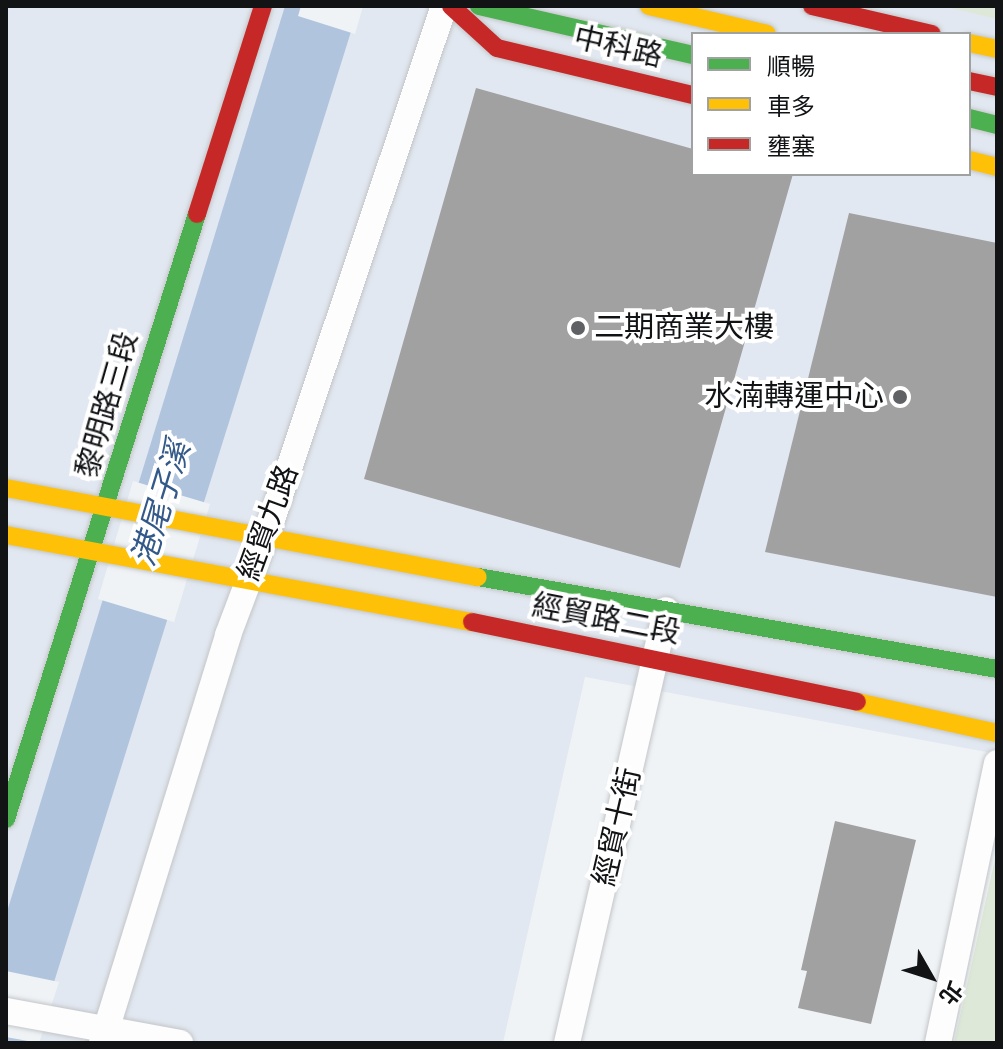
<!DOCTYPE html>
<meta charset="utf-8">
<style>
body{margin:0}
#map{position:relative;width:1003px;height:1049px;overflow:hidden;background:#f0f3f6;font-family:"Sofia Sans Condensed","Noto Sans TC",sans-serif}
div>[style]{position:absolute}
.built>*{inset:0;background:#e2e8f1}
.green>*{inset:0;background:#dde8d8}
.water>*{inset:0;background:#b0c4de}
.pier>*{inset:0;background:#f0f3f6}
.building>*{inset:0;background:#a1a1a2}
.roads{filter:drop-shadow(0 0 2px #c3c6c8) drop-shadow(0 0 2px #c3c6c8)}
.street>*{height:26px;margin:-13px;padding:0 13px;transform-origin:13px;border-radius:13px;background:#fdfdfe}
.fast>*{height:18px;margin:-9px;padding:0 9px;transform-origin:9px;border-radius:9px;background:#4caf50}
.slow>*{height:18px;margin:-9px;padding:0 9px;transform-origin:9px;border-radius:9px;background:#ffc107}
.jam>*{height:18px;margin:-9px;padding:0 9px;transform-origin:9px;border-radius:9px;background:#c62828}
.dots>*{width:22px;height:22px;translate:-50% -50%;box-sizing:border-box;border:4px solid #fff;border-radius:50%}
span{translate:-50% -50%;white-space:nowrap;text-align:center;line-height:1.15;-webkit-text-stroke:8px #fff;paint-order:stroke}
.street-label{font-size:30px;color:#111315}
.poi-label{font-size:30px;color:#111315}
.left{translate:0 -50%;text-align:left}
.right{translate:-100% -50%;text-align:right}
.water-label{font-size:32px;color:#335989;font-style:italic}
.frame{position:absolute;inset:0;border:8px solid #111315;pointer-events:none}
.legend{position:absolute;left:691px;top:32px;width:280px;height:144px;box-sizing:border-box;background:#fff;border:2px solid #a0a1a1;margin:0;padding:10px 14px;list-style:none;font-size:24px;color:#111315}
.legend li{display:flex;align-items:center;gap:16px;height:40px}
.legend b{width:40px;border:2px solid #a0a1a1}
.north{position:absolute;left:891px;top:937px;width:80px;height:80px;-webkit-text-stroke:6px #fff;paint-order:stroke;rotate:129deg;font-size:22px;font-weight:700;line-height:32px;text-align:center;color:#111315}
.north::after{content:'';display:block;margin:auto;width:28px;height:36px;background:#111315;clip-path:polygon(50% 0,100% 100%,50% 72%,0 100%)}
</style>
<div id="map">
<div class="built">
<div style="clip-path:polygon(evenodd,6px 6px,997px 6px,997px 754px,585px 677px,503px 1043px,6px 1043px,6px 6px,693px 34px,969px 34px,969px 174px,693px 174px,693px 34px)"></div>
</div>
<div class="green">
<div style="clip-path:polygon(942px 6px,997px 6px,997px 19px)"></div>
<div style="clip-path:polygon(997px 850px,997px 1043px,954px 1043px)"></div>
</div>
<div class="water">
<div style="clip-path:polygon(285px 6px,359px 6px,35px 1043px,6px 1043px,6px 915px)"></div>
</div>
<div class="pier">
<div style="clip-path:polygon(301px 6px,363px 6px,355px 34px,298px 16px)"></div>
<div style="clip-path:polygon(133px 481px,210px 504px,174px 622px,98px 599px)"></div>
<div style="clip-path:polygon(6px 971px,59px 982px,39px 1043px,6px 1037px)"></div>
</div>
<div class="building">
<div style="clip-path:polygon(476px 88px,693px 149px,693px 174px,793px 174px,680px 568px,364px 479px)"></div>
<div style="clip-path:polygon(849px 213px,997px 243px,997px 597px,765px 552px)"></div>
<div style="clip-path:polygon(835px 821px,916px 840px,871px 1024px,798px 1008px,807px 971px,801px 970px)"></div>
</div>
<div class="roads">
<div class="street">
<div style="left:6px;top:1011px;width:177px;rotate:10.4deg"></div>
<div style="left:102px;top:1043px;width:427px;rotate:-72.8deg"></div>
<div style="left:228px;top:635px;width:127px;rotate:-69.3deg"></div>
<div style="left:273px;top:516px;width:538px;rotate:-71.46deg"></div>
<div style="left:567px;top:1043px;width:444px;rotate:-77.1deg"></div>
<div style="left:938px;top:1043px;width:286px;rotate:-78.1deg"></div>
</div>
<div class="fast">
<div style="left:479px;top:6px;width:220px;rotate:12.9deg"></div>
<div style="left:969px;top:118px;width:29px;rotate:14deg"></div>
<div style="left:478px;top:577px;width:527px;rotate:10.05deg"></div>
<div style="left:6px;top:819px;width:634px;rotate:-72.48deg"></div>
</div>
<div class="slow">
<div style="left:649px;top:6px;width:121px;rotate:13.3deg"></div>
<div style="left:969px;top:43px;width:29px;rotate:12deg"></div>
<div style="left:969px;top:160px;width:29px;rotate:14deg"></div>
<div style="left:6px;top:488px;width:480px;rotate:10.7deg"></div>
<div style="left:6px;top:535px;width:474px;rotate:10.6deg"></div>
<div style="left:857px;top:702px;width:143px;rotate:12.5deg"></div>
</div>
<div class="jam">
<div style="left:451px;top:6px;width:62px;rotate:42.4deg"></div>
<div style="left:497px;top:48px;width:202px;rotate:13.5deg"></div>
<div style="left:812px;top:6px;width:123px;rotate:13.1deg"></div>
<div style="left:969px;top:81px;width:29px;rotate:12deg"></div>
<div style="left:197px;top:214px;width:218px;rotate:-72.4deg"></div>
<div style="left:472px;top:622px;width:393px;rotate:11.7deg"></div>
</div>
</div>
<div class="dots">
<div style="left:578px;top:328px;background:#5f6164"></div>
<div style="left:900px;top:397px;background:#5f6164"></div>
</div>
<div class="street-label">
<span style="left:618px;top:48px;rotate:13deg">中科路</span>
<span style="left:108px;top:405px;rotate:-74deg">黎明路三段</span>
<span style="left:269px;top:523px;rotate:-70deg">經貿九路</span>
<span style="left:606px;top:620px;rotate:11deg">經貿路二段</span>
<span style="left:618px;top:827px;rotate:-77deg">經貿十街</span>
</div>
<div class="poi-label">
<span class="left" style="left:594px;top:328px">二期商業大樓</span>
<span class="right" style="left:884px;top:397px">水湳轉運中心</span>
</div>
<div class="water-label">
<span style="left:163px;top:504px;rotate:-73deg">港尾子溪</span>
</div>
<div class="frame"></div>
<ul class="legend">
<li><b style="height:10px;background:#4caf50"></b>順暢</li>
<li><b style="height:10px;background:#ffc107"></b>車多</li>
<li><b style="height:10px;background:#c62828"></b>壅塞</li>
</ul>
<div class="north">北</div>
</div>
